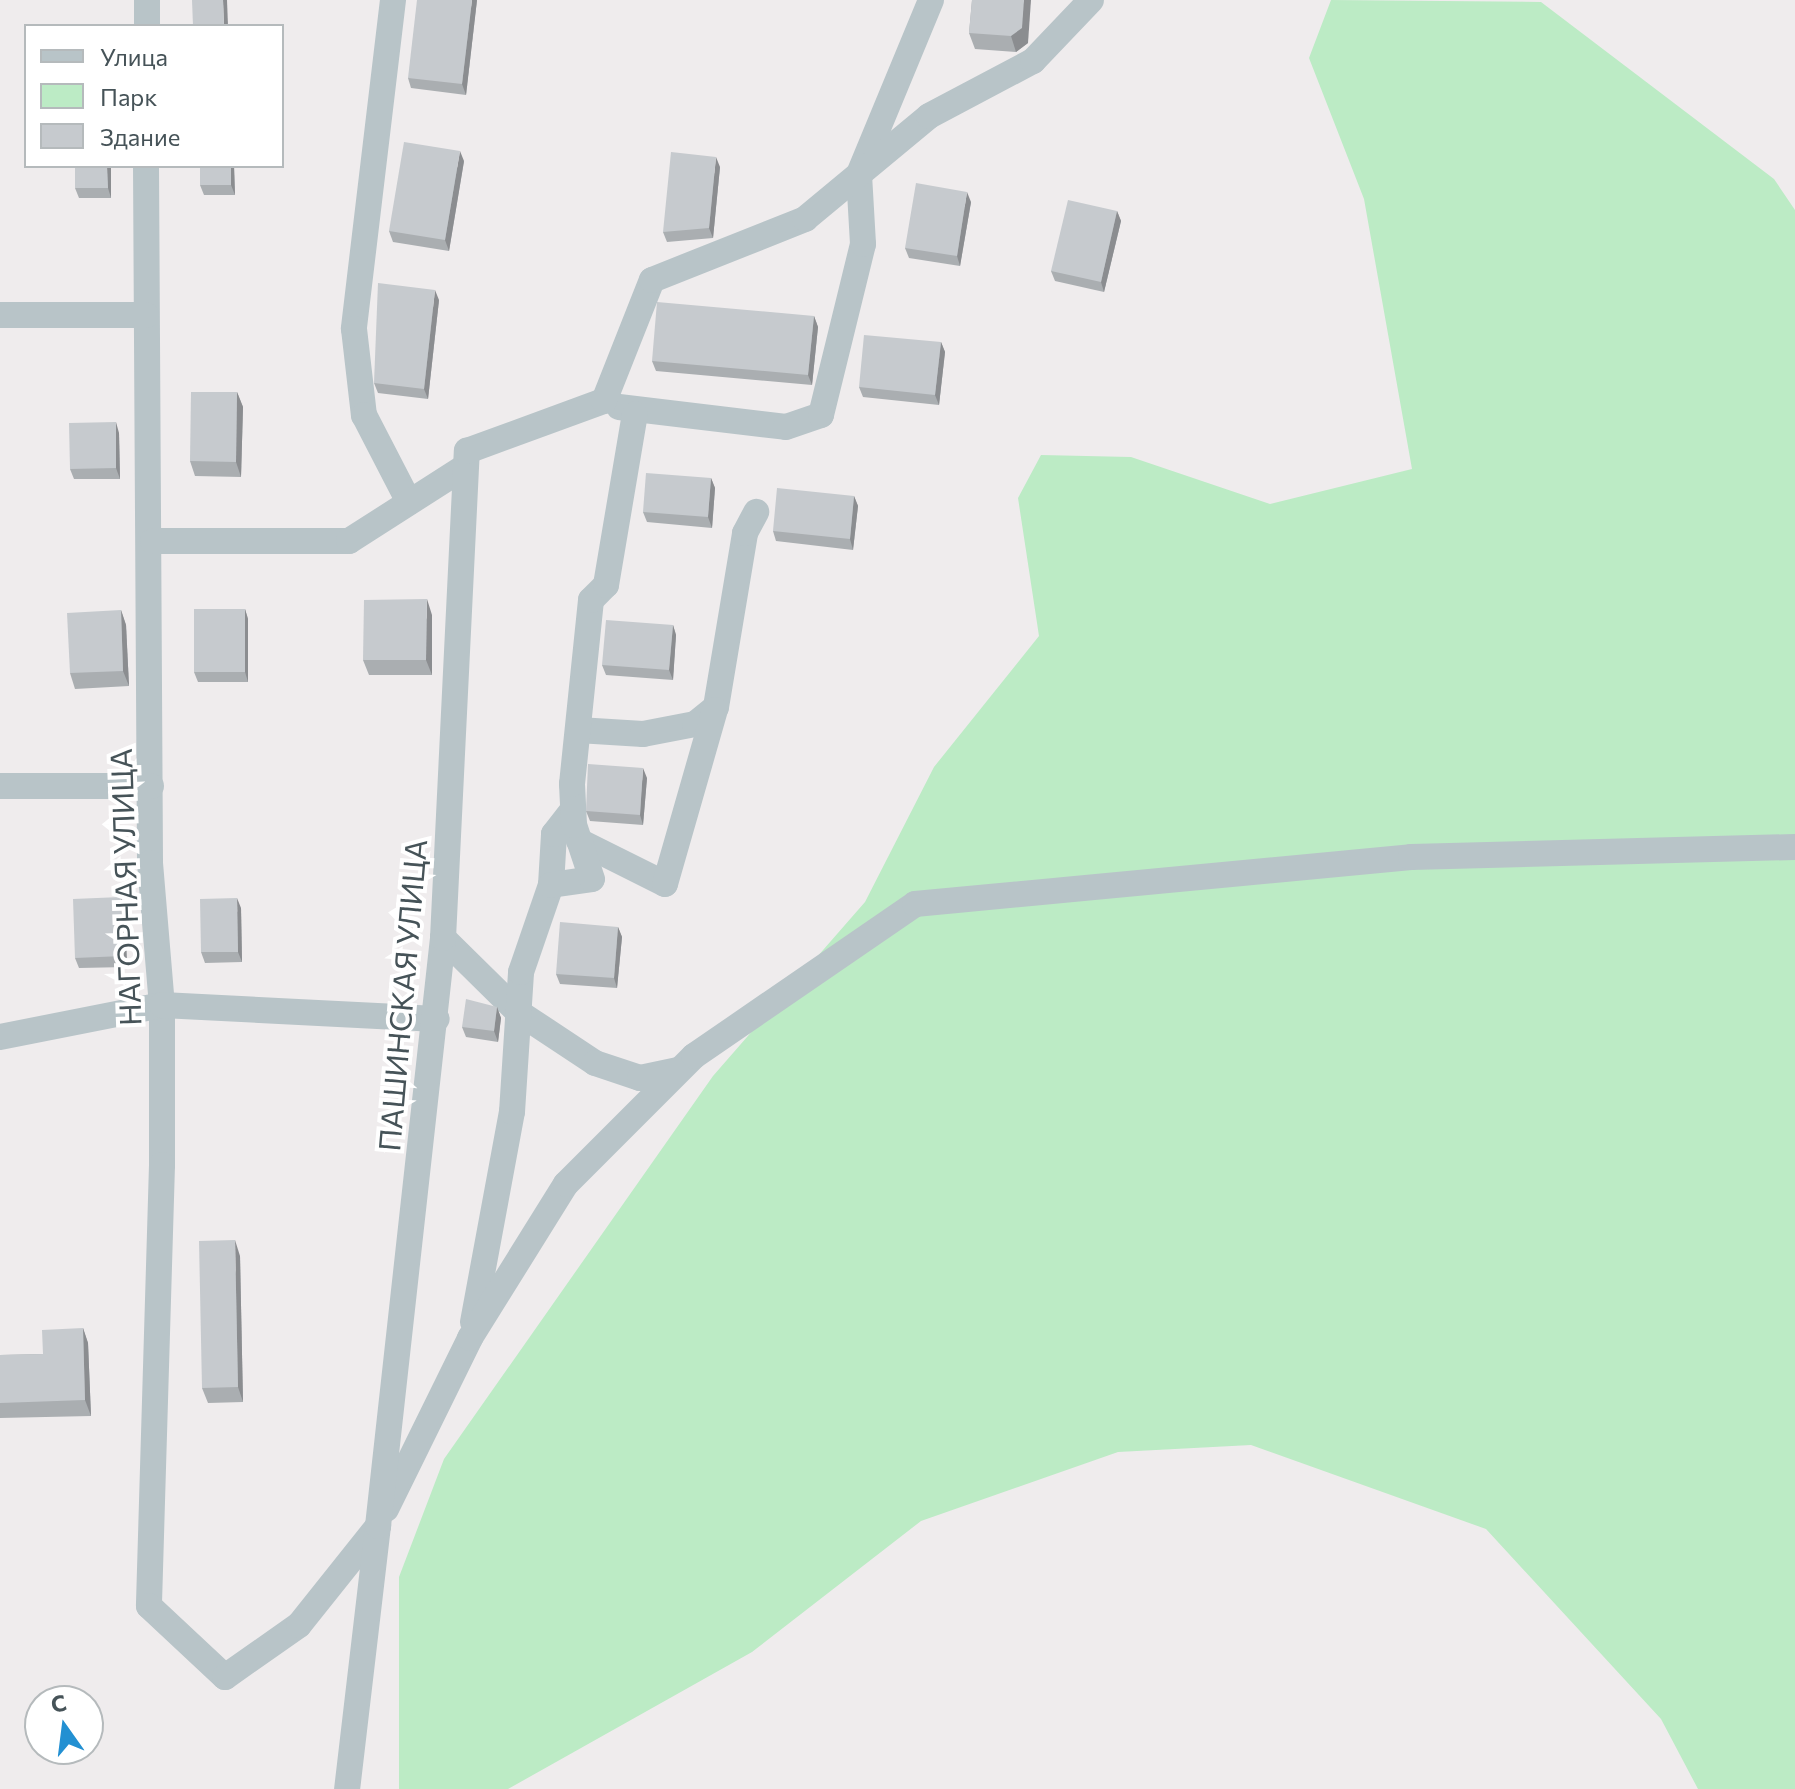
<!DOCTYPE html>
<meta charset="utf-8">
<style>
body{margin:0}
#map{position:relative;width:1795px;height:1789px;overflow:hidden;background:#efeced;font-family:Commissioner,sans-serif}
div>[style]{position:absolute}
.green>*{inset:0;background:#bcebc5}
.minor>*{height:26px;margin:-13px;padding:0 13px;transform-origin:13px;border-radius:13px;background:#b8c4c8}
.wall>*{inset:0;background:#aaaeb1}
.shaded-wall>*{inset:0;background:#8b8d90}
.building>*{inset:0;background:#c6cace}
span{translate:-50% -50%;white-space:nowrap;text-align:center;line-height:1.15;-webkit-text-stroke:8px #fff;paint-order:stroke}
.street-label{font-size:30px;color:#465358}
.legend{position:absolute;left:24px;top:24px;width:260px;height:144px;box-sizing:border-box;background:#fff;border:2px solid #b5babc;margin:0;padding:10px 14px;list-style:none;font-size:24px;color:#465358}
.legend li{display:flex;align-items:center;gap:16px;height:40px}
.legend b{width:40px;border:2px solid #b5babc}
.north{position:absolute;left:24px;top:1685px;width:80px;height:80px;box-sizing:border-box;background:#fff;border:2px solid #b5babc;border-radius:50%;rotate:346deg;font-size:22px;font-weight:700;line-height:32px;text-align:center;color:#465358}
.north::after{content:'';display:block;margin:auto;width:28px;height:36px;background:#2390d2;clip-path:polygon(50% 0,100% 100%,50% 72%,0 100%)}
</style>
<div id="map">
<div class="green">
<div style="clip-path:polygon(1331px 0,1541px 2px,1774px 179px,1795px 210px,1795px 1789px,1698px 1789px,1661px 1719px,1486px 1529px,1251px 1445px,1118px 1452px,921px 1521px,752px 1652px,508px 1789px,399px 1789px,399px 1577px,444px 1459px,713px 1076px,865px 902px,934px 767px,1039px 636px,1018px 498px,1041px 455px,1131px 457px,1270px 504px,1412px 469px,1364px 199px,1309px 58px)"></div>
</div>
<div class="minor">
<div style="left:393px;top:0;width:331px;rotate:96.8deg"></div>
<div style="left:354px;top:329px;width:87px;rotate:83.4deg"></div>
<div style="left:364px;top:415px;width:98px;rotate:62.7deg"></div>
<div style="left:147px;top:26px;width:26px;rotate:-90deg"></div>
<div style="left:146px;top:166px;width:697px;rotate:89.67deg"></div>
<div style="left:150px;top:863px;width:143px;rotate:85.2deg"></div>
<div style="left:162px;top:1005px;width:160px;rotate:90deg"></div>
<div style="left:162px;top:1165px;width:441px;rotate:91.7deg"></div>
<div style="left:149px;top:1606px;width:104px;rotate:43.1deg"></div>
<div style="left:225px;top:1677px;width:90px;rotate:-35.1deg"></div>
<div style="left:299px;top:1625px;width:127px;rotate:-51.4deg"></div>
<div style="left:378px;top:1526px;width:265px;rotate:96.7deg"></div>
<div style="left:0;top:315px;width:146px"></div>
<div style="left:619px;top:407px;width:168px;rotate:6.8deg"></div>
<div style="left:786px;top:427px;width:37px;rotate:-19deg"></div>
<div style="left:821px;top:415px;width:176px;rotate:-76.2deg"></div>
<div style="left:863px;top:244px;width:70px;rotate:-93.3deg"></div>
<div style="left:859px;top:174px;width:188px;rotate:-67.5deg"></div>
<div style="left:153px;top:541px;width:196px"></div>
<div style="left:349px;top:541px;width:135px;rotate:-32.6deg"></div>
<div style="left:578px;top:730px;width:65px;rotate:3.5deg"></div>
<div style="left:643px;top:734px;width:53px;rotate:-10.9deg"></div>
<div style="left:695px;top:724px;width:27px;rotate:-39deg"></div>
<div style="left:716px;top:707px;width:176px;rotate:-80.5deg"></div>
<div style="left:745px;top:533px;width:24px;rotate:-62deg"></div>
<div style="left:0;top:786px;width:151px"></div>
<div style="left:579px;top:841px;width:96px;rotate:26.6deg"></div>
<div style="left:665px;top:884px;width:181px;rotate:-74deg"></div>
<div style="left:551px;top:885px;width:51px;rotate:-86.6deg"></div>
<div style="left:554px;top:834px;width:31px;rotate:-52deg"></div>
<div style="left:443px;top:938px;width:105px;rotate:44.6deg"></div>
<div style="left:518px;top:1012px;width:92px;rotate:33.5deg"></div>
<div style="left:595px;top:1063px;width:47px;rotate:18.4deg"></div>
<div style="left:640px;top:1078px;width:40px;rotate:-12deg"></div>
<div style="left:0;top:1037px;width:165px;rotate:-11.2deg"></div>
<div style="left:162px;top:1005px;width:275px;rotate:2.9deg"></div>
<div style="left:473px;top:1322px;width:214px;rotate:-79.5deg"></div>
<div style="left:512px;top:1112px;width:140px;rotate:-86.3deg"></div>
<div style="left:521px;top:972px;width:92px;rotate:-71deg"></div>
<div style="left:551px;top:885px;width:41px;rotate:-8.3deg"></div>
<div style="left:592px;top:879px;width:57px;rotate:-108.4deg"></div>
<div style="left:574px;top:825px;width:41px;rotate:-92.8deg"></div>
<div style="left:572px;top:784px;width:185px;rotate:-84.1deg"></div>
<div style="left:591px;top:600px;width:21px;rotate:-45deg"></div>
<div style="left:606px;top:585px;width:173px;rotate:-80.4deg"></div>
<div style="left:386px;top:1509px;width:191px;rotate:-63.8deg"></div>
<div style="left:470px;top:1338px;width:181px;rotate:-58.1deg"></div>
<div style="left:566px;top:1184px;width:181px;rotate:-45deg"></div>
<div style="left:694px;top:1056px;width:268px;rotate:-34.5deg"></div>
<div style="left:915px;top:904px;width:498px;rotate:-5.4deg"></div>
<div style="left:1411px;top:857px;width:384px;rotate:-1.5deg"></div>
<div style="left:378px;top:1526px;width:592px;rotate:-83.69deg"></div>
<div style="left:443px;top:938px;width:488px;rotate:-87.2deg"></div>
<div style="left:467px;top:451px;width:146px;rotate:-20.1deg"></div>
<div style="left:604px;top:401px;width:130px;rotate:-68.4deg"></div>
<div style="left:652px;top:280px;width:165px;rotate:-21.7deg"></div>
<div style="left:805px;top:219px;width:161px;rotate:-39.7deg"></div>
<div style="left:929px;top:116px;width:118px;rotate:-27.9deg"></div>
<div style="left:1033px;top:61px;width:84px;rotate:-46.4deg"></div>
</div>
<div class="wall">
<div style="clip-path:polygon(477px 0,466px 95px,411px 88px,408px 78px)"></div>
<div style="clip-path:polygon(972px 0,1028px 43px,1016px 52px,975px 49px,969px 33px)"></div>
<div style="clip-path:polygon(464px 161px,449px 251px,393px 242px,389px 231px)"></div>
<div style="clip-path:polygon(111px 166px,111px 198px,79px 198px,75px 188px)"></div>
<div style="clip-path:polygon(234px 166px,235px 195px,204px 195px,200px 185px)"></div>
<div style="clip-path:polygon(720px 167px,713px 238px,667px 242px,663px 232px)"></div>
<div style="clip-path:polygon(971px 202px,960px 266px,909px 258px,905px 248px)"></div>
<div style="clip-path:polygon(1117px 211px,1121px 221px,1104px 292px,1055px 281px,1051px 271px)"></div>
<div style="clip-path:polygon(439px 300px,428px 399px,378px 393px,374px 383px)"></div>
<div style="clip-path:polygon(814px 316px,818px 327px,812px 385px,656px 371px,652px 361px)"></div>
<div style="clip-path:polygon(941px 342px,945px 352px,939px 405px,863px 397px,859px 387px)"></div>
<div style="clip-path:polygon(237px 392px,243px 407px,241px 477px,195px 476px,190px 461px)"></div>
<div style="clip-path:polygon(119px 433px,120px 479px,74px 479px,70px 469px)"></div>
<div style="clip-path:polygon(711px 478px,715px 488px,712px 528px,647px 522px,643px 512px)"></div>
<div style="clip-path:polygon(854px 496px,858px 506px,853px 550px,776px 541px,773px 531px)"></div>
<div style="clip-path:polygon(245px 609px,248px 619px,248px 682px,198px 682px,194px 672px)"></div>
<div style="clip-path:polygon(121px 610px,126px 625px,129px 686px,75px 689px,70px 673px)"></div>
<div style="clip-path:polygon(432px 615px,432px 675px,369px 675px,363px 660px)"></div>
<div style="clip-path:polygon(673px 625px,676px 635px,673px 680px,606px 675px,602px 665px)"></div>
<div style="clip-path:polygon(647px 778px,643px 825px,590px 821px,586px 811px)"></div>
<div style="clip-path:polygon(125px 908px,127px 967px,79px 968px,75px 958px)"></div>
<div style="clip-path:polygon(241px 908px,242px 962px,205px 963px,201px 952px)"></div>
<div style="clip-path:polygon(618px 927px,622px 937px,617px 988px,560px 984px,556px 974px)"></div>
<div style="clip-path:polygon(497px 1007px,501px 1018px,498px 1042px,466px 1037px,462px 1027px)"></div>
<div style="clip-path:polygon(240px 1256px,243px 1402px,208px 1403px,202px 1388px)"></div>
<div style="clip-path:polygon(83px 1328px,88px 1343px,91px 1416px,0 1418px,0 1355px,43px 1354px)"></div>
</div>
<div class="shaded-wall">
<div style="clip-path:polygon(223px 0,227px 0,228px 26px,224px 26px)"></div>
<div style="clip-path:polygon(472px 0,477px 0,466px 95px,462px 84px)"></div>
<div style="clip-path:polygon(1024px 0,1031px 0,1028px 43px,1016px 52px,1011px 36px)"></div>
<div style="clip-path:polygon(460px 151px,464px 161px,449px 251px,445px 240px)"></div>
<div style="clip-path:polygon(716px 157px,720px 167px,713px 238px,709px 228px)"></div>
<div style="clip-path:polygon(107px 166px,111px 166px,111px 198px,108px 188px)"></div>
<div style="clip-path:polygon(231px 166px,234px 166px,235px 195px,231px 185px)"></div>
<div style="clip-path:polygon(967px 192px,971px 202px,960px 266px,957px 256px)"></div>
<div style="clip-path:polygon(1117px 211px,1121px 221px,1104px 292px,1101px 282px)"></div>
<div style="clip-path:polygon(435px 290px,439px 300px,428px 399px,424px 389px)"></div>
<div style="clip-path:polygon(814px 316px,818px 327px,812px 385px,808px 375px)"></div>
<div style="clip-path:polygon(941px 342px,945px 352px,939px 405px,935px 395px)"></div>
<div style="clip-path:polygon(237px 392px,243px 407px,241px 477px,236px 462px)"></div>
<div style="clip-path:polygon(116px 422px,119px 433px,120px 479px,116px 468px)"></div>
<div style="clip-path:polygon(711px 478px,715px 488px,712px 528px,708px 517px)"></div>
<div style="clip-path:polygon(854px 496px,858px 506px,853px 550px,850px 539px)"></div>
<div style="clip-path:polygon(427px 599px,432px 615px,432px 675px,426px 660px)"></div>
<div style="clip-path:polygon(245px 609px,248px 619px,248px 682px,245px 672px)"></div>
<div style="clip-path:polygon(121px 610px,126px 625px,129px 686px,123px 671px)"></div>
<div style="clip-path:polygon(673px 625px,676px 635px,673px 680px,669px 670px)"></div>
<div style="clip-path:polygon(643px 768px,647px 778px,643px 825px,640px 815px)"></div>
<div style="clip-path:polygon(121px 897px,125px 908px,127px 967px,123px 956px)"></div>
<div style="clip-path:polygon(237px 898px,241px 908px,242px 962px,238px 952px)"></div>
<div style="clip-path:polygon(618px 927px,622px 937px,617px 988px,614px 978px)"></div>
<div style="clip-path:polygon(497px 1007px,501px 1018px,498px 1042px,494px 1031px)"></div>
<div style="clip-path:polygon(235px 1240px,240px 1256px,243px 1402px,238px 1387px)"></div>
<div style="clip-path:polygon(83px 1328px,88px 1343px,91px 1416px,85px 1400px)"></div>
</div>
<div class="building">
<div style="clip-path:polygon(192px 0,223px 0,224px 26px,193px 26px)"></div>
<div style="clip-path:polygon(417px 0,472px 0,462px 84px,408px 78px)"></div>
<div style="clip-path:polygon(972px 0,1024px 0,1022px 28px,1011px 36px,969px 33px)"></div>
<div style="clip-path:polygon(404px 142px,460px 151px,445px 240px,389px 231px)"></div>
<div style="clip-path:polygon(671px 152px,716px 157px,709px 228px,663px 232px)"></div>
<div style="clip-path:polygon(75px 166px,107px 166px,108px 188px,75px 188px)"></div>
<div style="clip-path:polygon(200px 166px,231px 166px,231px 185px,200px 185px)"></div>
<div style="clip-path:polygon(916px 183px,967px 192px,957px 256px,905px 248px)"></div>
<div style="clip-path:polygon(1068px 200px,1117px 211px,1101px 282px,1051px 271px)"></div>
<div style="clip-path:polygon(378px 283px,435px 290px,424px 389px,374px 383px)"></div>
<div style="clip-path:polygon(657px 302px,814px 316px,808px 375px,652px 361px)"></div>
<div style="clip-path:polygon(864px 335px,941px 342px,935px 395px,859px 387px)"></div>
<div style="clip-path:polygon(191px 392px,237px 392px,236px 462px,190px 461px)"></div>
<div style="clip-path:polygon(116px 422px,116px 468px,70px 469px,69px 423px)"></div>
<div style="clip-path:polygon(646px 473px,711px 478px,708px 517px,643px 512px)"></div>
<div style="clip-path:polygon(777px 488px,854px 496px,850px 539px,773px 531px)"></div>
<div style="clip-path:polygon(427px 599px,426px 660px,363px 660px,364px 600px)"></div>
<div style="clip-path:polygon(194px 609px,245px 609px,245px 672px,194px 672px)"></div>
<div style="clip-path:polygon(121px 610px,123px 671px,70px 673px,67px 613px)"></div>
<div style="clip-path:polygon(606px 620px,673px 625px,669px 670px,602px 665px)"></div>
<div style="clip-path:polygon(588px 764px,643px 768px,640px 815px,586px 811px)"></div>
<div style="clip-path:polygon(121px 897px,123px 956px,75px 958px,73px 899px)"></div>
<div style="clip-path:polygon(237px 898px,238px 952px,201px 952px,200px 899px)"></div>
<div style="clip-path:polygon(560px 922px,618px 927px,614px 978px,556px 974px)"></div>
<div style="clip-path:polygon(466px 999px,497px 1007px,494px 1031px,462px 1027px)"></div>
<div style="clip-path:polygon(235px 1240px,238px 1387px,202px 1388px,199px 1241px)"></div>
<div style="clip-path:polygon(83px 1328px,85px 1400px,0 1403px,0 1355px,43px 1354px,42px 1330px)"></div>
</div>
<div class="street-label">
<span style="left:125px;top:887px;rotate:-92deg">НАГОРНАЯ УЛИЦА</span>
<span style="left:402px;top:995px;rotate:-85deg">ПАШИНСКАЯ УЛИЦА</span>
</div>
<ul class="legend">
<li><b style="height:10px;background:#b8c4c8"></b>Улица</li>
<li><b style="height:22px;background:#bcebc5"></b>Парк</li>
<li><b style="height:22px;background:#c6cace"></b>Здание</li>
</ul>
<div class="north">С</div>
</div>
